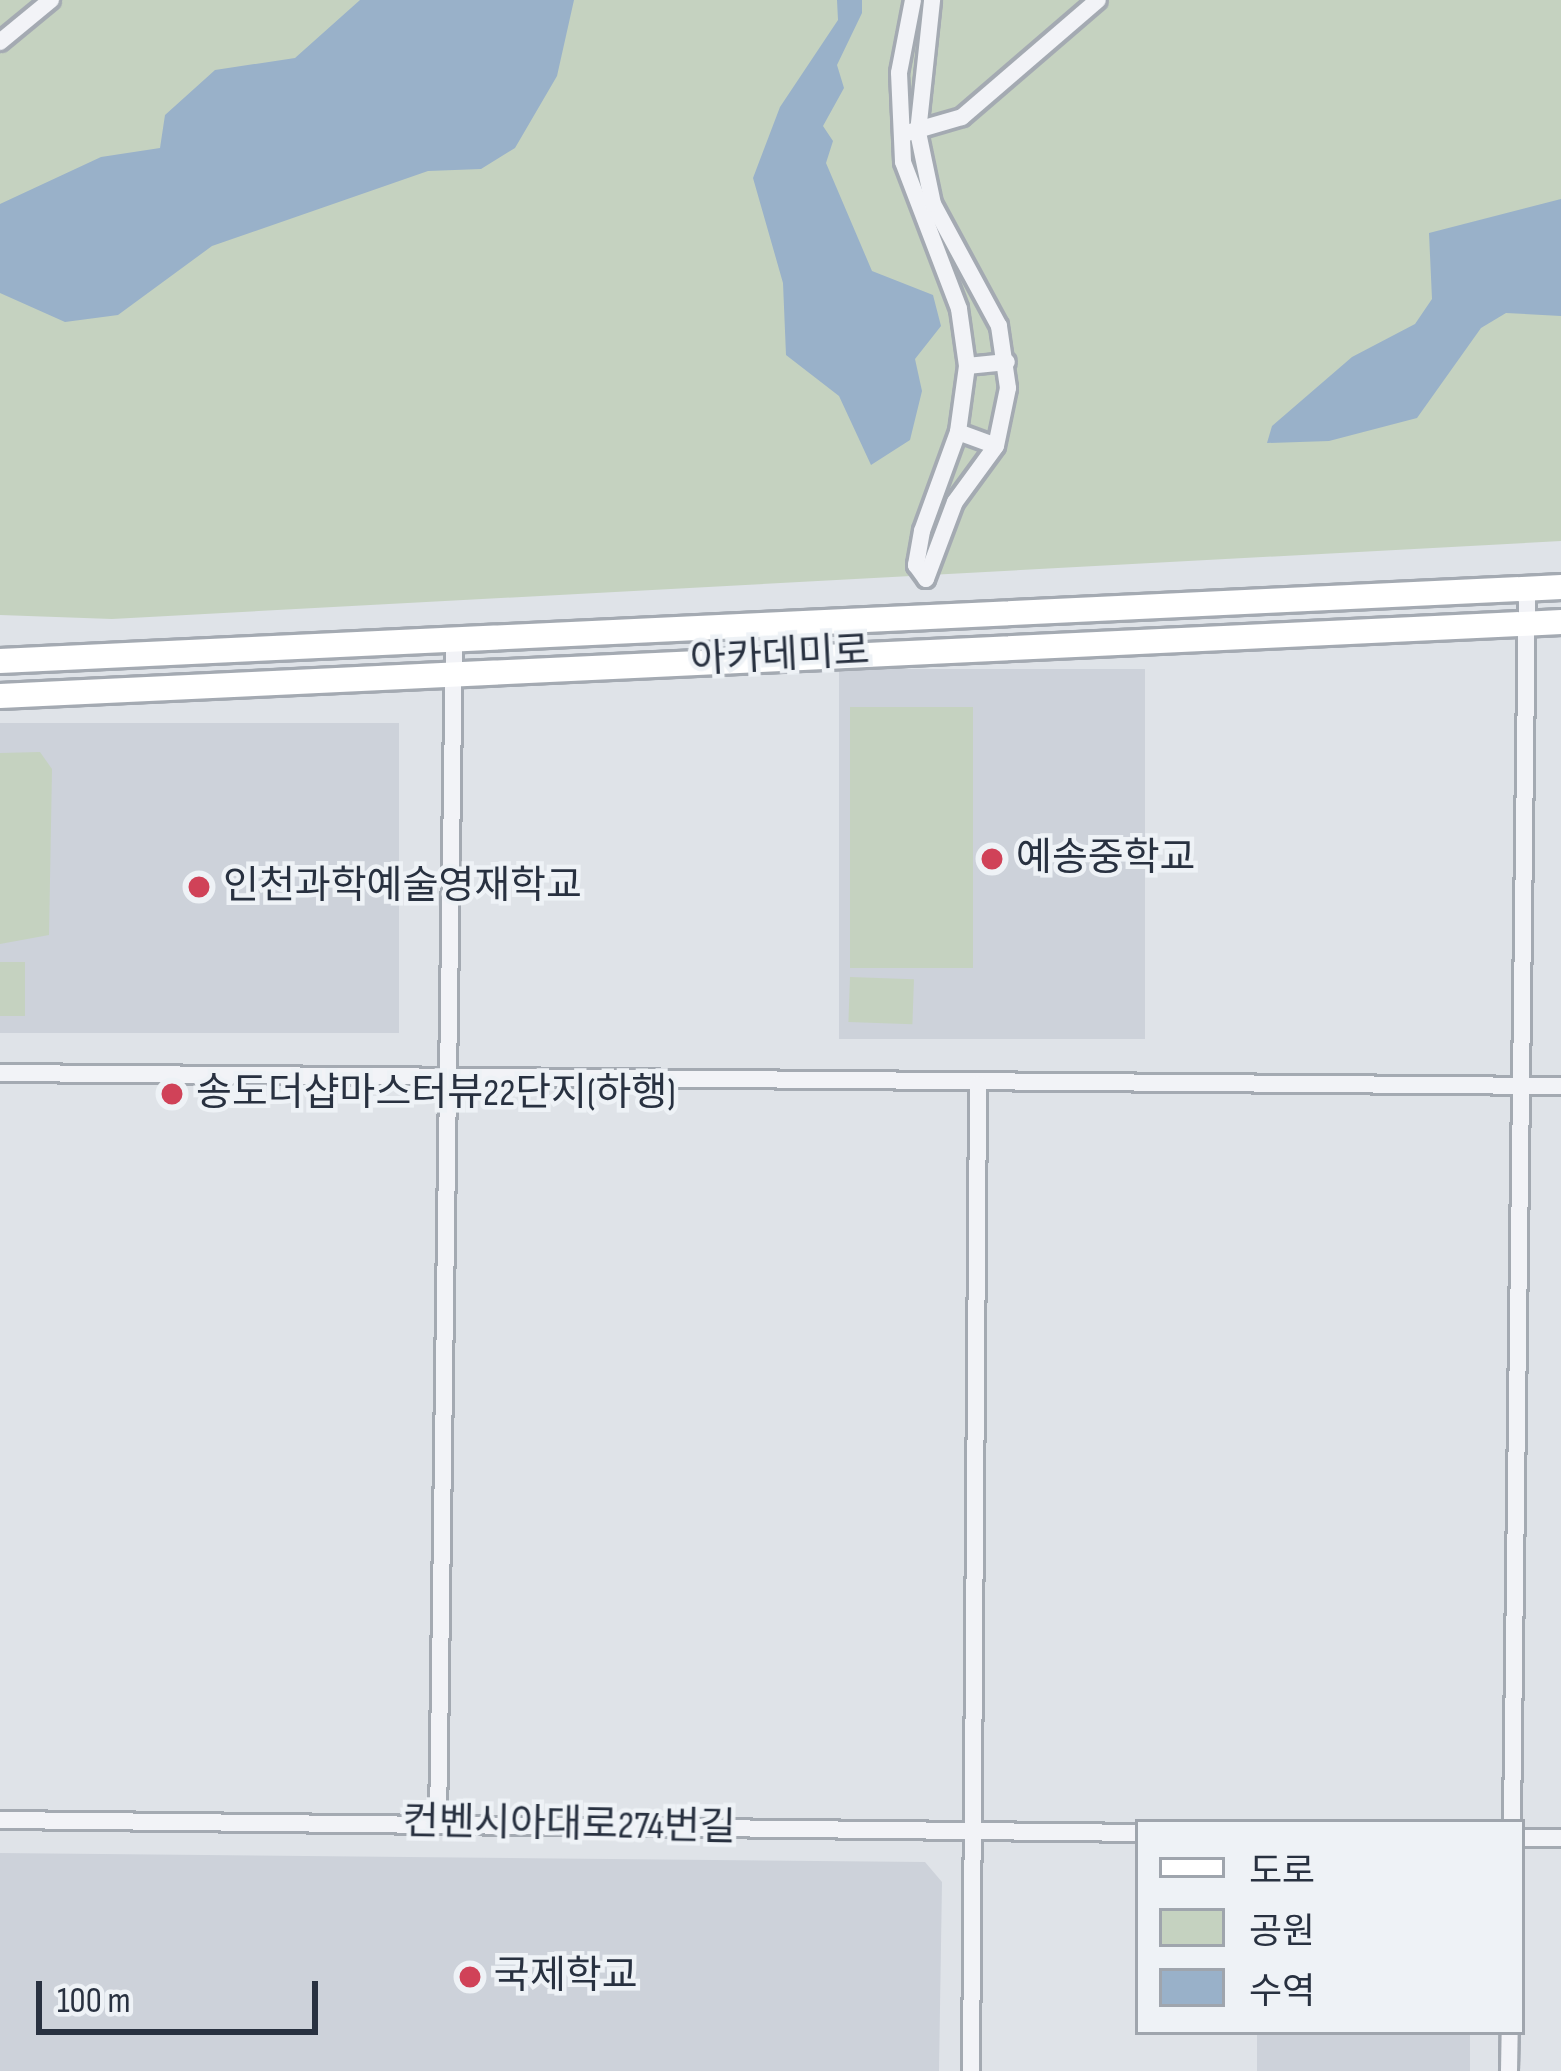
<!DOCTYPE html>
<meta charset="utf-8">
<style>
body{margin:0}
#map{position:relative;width:1561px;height:2071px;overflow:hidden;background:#dfe3e8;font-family:"Sofia Sans Condensed","Noto Sans KR",sans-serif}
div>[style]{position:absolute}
.built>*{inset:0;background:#cdd2da;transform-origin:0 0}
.green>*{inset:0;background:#c5d2c0;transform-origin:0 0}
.water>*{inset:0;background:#99b1c9}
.roads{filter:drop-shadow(3px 0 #a4aab2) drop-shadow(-3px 0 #a4aab2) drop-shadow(0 3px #a4aab2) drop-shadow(0 -3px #a4aab2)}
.street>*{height:16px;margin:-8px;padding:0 8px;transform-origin:8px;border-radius:8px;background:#f2f3f7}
.secondary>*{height:24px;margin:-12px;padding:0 12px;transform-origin:12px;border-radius:12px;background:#fff}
.dots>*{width:33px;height:33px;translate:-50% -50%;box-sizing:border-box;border:6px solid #eef2f6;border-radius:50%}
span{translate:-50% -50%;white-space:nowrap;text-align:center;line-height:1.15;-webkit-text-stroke:9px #eef2f6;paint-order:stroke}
.street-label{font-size:39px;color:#283140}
.poi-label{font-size:39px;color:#283140}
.left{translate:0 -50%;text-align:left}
.legend{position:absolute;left:1135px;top:1819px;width:390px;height:216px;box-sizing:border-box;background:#eef2f6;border:3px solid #9fa5ad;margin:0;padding:15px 21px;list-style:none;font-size:36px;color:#283140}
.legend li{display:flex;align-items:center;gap:24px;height:60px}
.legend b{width:60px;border:3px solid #9fa5ad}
.scale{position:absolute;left:36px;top:1981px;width:282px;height:54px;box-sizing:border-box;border:6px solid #283140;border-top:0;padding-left:15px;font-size:36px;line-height:42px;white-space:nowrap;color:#283140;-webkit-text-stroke:9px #eef2f6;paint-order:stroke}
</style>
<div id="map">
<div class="built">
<div style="left:1145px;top:669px;width:370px;height:306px;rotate:90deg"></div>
<div style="left:399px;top:723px;width:310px;height:399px;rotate:90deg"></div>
<div style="clip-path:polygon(0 1853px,925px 1862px,942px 1882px,939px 2071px,0 2071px)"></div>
<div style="left:1257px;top:2032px;width:213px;height:39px"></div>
</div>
<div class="green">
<div style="clip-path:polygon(0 0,1561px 0,1561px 541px,112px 619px,0 615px)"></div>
<div style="left:850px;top:707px;width:123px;height:261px"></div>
<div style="clip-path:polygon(40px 752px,52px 769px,49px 935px,0 944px,0 753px)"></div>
<div style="left:0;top:962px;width:25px;height:54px"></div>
<div style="left:850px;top:977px;width:64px;height:45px;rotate:2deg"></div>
</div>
<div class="water">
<div style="clip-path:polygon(360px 0,574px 0,557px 76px,515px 148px,481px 169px,428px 171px,212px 246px,118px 315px,65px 322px,0 293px,0 204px,101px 157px,160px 148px,165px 115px,215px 70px,295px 58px)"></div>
<div style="clip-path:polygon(837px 0,862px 0,862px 13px,837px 65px,844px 88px,823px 126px,833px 141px,826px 163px,872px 271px,933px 295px,941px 326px,915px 359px,922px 391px,910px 440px,871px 465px,839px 396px,786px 355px,783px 283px,753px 178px,780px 107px,838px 20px)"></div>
<div style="clip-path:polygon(1561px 199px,1561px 316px,1506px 313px,1481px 328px,1417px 418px,1329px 441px,1267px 443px,1272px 426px,1352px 357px,1415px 324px,1432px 299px,1429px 233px)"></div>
</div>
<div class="roads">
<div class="street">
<div style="left:913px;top:0;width:74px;rotate:100.9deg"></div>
<div style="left:899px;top:73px;width:89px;rotate:87.4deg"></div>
<div style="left:903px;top:162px;width:157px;rotate:69.1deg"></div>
<div style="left:959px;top:309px;width:58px;rotate:82deg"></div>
<div style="left:967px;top:366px;width:67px;rotate:97.8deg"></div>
<div style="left:958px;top:432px;width:105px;rotate:110deg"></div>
<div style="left:922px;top:531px;width:35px;rotate:100deg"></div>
<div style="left:916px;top:565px;width:17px;rotate:54deg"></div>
<div style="left:926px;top:579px;width:82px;rotate:-69.4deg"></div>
<div style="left:955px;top:502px;width:69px;rotate:-53.8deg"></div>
<div style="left:996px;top:446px;width:59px;rotate:-78.3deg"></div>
<div style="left:1008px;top:388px;width:63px;rotate:-98.3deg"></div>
<div style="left:999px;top:326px;width:139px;rotate:-118.4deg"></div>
<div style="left:933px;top:204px;width:74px;rotate:-101.8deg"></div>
<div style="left:918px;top:132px;width:133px;rotate:-83.9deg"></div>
<div style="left:0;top:42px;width:66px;rotate:-39.5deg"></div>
<div style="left:907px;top:133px;width:57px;rotate:-16.2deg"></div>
<div style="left:962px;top:117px;width:179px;rotate:-40.7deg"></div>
<div style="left:967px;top:366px;width:40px;rotate:-5.7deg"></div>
<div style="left:958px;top:432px;width:40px;rotate:20.2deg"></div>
<div style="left:0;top:1073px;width:1561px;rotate:0.48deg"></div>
<div style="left:0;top:1820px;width:1138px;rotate:0.65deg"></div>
<div style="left:1512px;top:1822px;width:1233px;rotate:-89.3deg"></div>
<div style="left:438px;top:1825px;width:1189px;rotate:-89.23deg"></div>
<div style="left:1522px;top:1838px;width:39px"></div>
<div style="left:971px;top:2071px;width:987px;rotate:-89.59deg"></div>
<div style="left:1509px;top:2071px;width:39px;rotate:-89deg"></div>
</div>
<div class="secondary">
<div style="left:0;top:661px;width:1563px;rotate:-2.71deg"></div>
<div style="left:0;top:696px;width:1563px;rotate:-2.71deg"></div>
</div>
</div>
<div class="dots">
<div style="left:992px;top:859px;background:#d04258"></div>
<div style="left:199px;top:887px;background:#d04258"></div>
<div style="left:172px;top:1094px;background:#d04258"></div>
<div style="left:470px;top:1977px;background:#d04258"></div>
</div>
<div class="street-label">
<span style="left:780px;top:657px;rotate:-3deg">아카데미로</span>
<span style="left:569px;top:1826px;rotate:1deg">컨벤시아대로274번길</span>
</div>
<div class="poi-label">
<span class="left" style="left:1016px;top:859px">예송중학교</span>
<span class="left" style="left:223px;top:887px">인천과학예술영재학교</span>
<span class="left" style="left:196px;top:1094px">송도더샵마스터뷰22단지(하행)</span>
<span class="left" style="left:494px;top:1977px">국제학교</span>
</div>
<ul class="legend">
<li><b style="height:15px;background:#fff"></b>도로</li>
<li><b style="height:33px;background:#c5d2c0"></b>공원</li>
<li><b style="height:33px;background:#99b1c9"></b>수역</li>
</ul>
<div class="scale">100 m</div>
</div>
